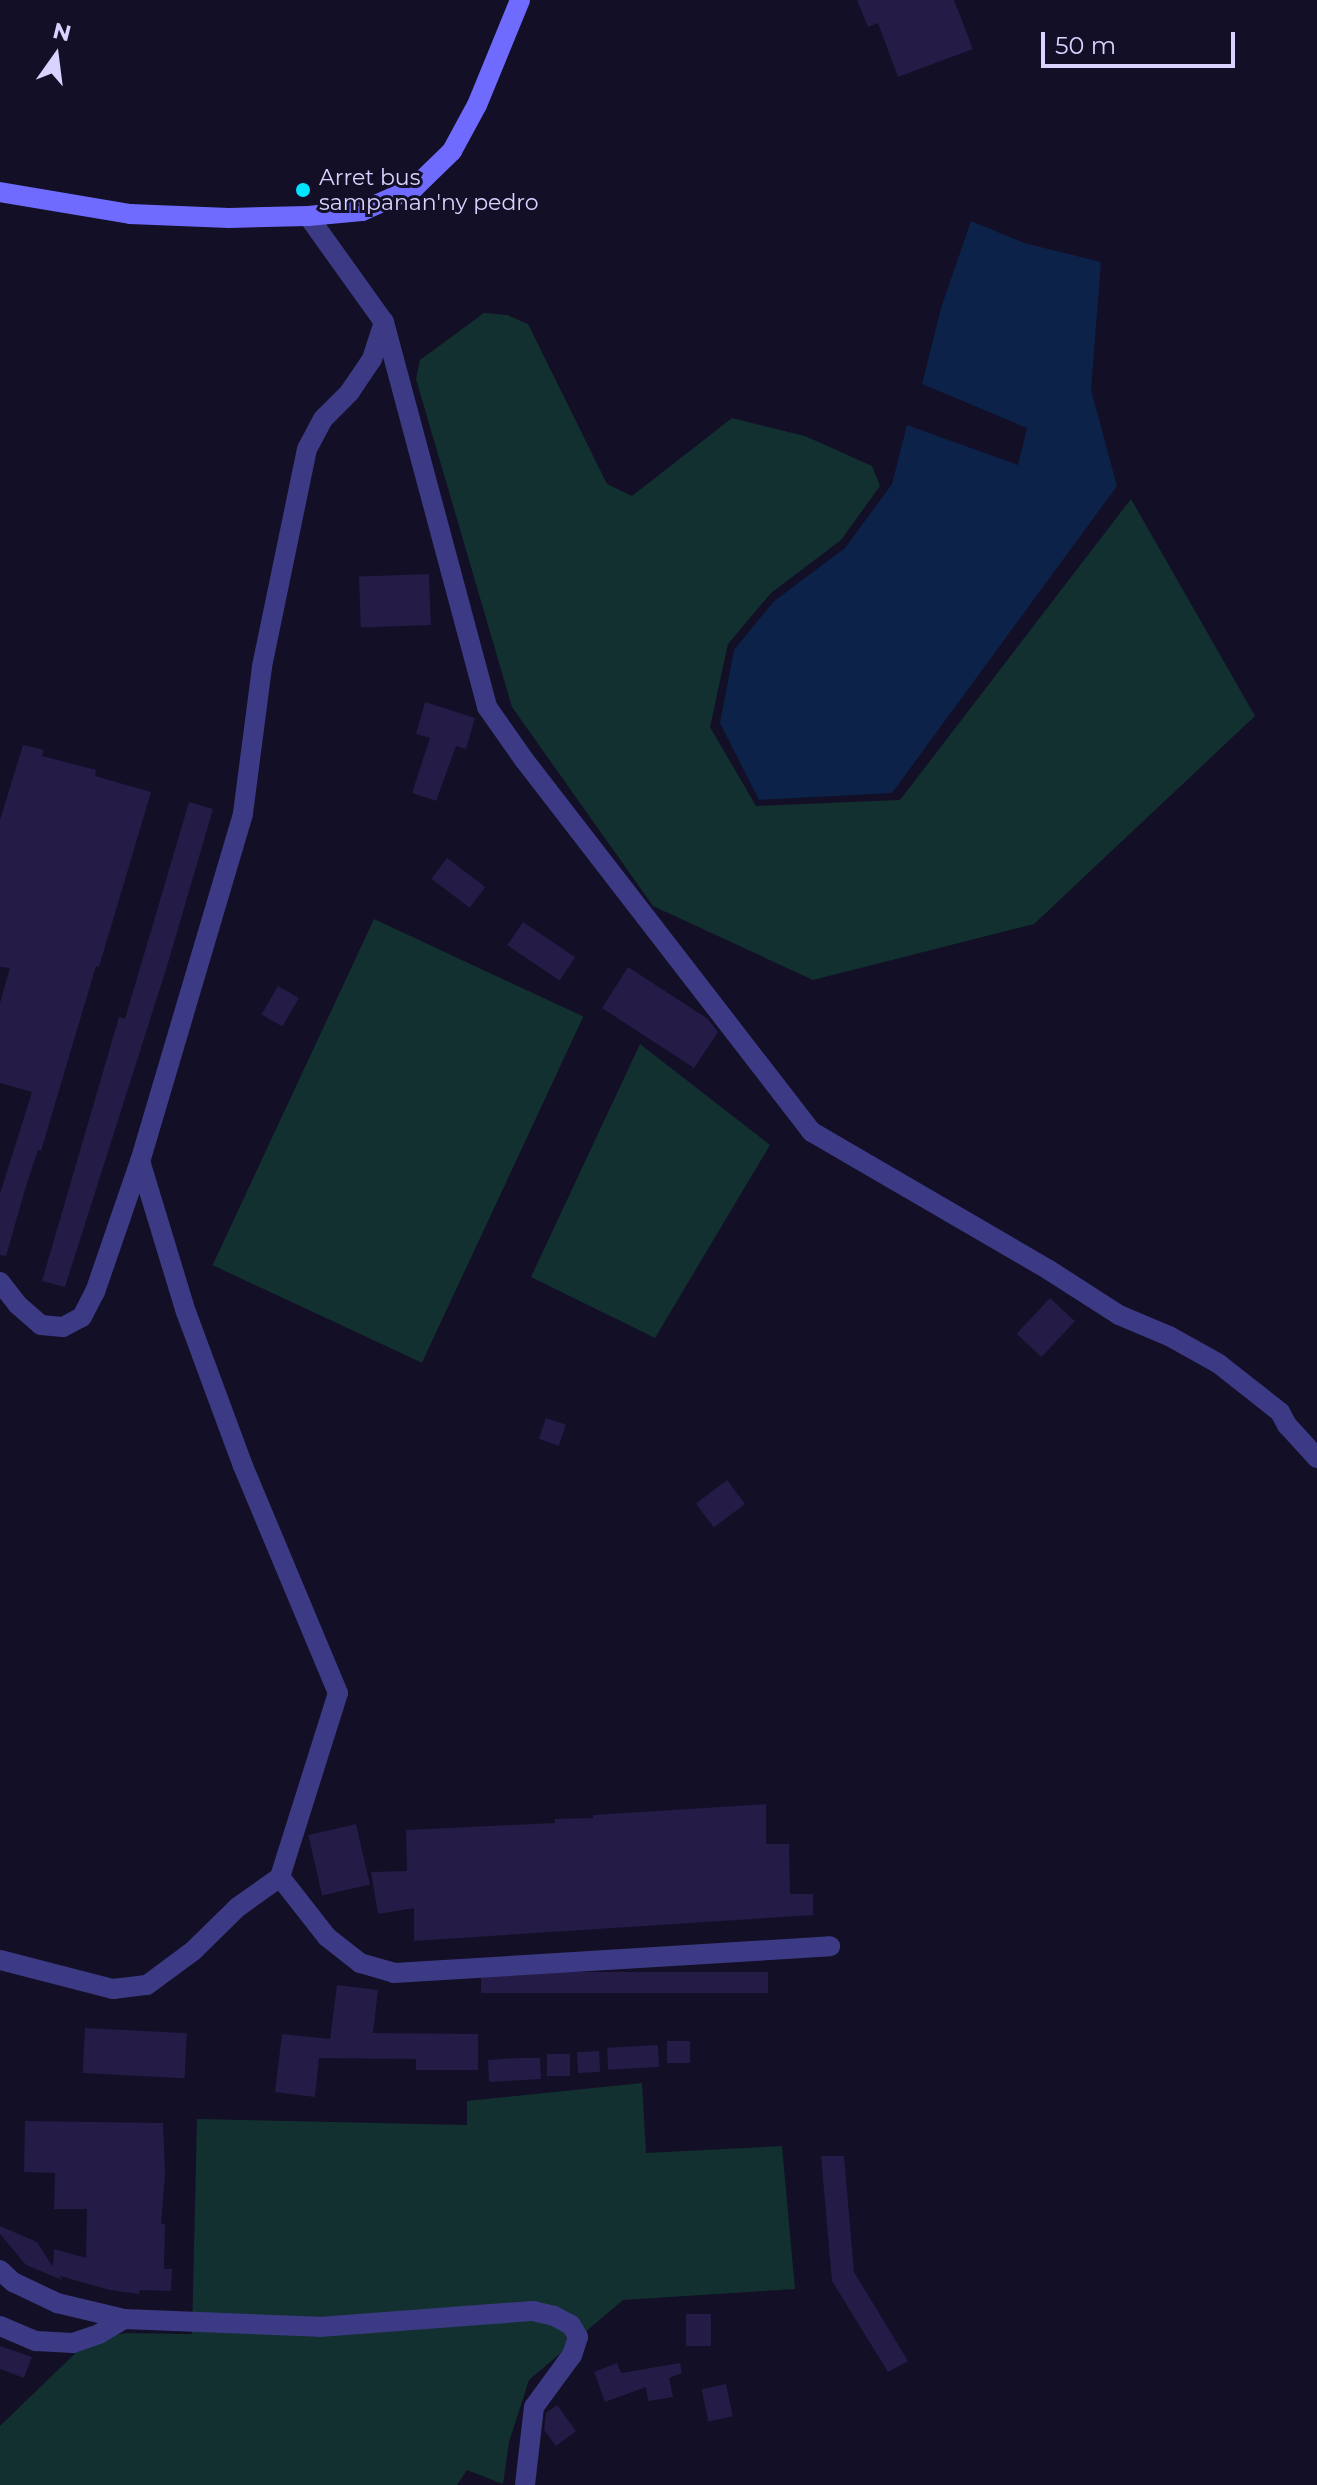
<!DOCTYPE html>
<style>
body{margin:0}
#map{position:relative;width:1317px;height:2485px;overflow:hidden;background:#130f26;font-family:Montserrat,sans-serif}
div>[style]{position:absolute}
.green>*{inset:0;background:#12302f;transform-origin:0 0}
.water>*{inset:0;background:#0c2248}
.building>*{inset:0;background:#241b47;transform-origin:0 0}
.street>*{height:20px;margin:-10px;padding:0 10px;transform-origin:10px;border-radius:10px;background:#3d3a85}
.secondary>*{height:20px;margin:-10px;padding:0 10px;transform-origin:10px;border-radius:10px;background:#6f6bff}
.dots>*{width:22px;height:22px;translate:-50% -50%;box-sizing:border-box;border:4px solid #130f26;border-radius:50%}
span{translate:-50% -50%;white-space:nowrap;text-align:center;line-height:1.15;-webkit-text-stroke:6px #130f26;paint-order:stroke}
.poi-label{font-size:22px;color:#d9d4ff}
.left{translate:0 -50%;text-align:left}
.north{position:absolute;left:16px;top:16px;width:80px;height:80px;-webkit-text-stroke:6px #130f26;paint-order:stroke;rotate:14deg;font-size:22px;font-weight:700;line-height:32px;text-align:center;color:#d9d4ff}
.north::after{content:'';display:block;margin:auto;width:28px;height:36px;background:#d9d4ff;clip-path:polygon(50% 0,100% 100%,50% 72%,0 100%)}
.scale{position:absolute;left:1041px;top:32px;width:194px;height:36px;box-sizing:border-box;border:4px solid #d9d4ff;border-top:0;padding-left:10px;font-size:24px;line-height:28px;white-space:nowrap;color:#d9d4ff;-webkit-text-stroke:6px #130f26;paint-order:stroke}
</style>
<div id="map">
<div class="green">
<div style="clip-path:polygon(484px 313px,507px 315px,528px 324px,607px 484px,632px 496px,732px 418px,805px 436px,872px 466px,880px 486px,841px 540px,771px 593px,728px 644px,710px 727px,756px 806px,900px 800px,1131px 499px,1255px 716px,1034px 924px,813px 980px,653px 906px,512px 707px,416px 379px,420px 360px)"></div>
<div style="left:374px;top:919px;width:231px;height:382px;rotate:25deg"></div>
<div style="clip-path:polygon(640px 1044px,770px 1145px,655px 1338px,531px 1277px)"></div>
<div style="clip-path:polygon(642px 2083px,646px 2153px,782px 2146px,795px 2289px,623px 2300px,529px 2380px,509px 2442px,503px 2484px,467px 2470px,457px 2485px,0 2485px,0 2426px,89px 2340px,126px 2333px,192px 2334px,197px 2119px,467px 2125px,467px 2101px)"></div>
</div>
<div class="water">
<div style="clip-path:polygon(971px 221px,1024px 243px,1101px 262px,1091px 390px,1117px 486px,892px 793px,759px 800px,720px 723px,734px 650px,773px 602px,845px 548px,892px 484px,907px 425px,1018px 465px,1027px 428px,922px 384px,941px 308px)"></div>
</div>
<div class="building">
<div style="clip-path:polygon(857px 0,954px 0,973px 49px,898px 77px,878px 23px,868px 27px)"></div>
<div style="left:429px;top:574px;width:51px;height:70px;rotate:88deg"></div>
<div style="clip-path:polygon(425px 702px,475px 718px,466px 749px,456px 746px,436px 801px,412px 793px,430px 738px,416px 734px)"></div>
<div style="clip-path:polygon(23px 745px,44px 750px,42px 756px,96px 770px,95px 776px,151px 792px,99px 967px,96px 966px,41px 1151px,38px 1150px,26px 1186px,6px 1256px,0 1255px,0 1194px,32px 1092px,0 1083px,0 1003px,10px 968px,0 967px,0 820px)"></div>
<div style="clip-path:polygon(189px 802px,213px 809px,168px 963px,65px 1287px,42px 1281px,119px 1017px,125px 1019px)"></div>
<div style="left:447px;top:858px;width:48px;height:26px;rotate:37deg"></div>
<div style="left:523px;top:922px;width:63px;height:28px;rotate:34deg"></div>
<div style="clip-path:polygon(628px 967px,708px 1019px,718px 1032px,694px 1068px,602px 1008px)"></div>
<div style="left:278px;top:986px;width:24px;height:33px;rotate:30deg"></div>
<div style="left:1050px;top:1298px;width:34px;height:49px;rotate:43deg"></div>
<div style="left:546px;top:1418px;width:21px;height:22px;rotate:19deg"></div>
<div style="left:727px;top:1480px;width:30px;height:39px;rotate:53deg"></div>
<div style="clip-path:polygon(766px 1804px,766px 1844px,789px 1844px,790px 1894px,813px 1894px,813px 1915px,414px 1941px,414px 1908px,378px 1914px,371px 1872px,407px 1871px,406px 1830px,555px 1823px,555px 1819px,593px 1818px,593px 1815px)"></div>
<div style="left:356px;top:1824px;width:62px;height:49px;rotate:77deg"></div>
<div style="left:768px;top:1972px;width:21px;height:287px;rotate:90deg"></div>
<div style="clip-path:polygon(337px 1985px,378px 1990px,373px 2033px,478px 2034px,478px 2070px,416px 2070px,416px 2059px,319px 2058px,315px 2097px,275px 2092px,282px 2034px,330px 2039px)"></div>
<div style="left:85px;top:2028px;width:102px;height:45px;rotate:3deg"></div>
<div style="left:690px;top:2041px;width:22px;height:23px;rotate:90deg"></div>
<div style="left:658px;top:2045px;width:22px;height:51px;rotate:87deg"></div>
<div style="left:599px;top:2051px;width:21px;height:22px;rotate:87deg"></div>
<div style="left:547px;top:2054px;width:23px;height:22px"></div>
<div style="clip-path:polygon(518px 2058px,540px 2058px,541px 2079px,489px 2082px,488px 2060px)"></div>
<div style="clip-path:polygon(25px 2121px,163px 2123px,165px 2174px,161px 2224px,165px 2224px,164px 2269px,172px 2269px,171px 2291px,140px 2290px,139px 2294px,110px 2290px,60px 2276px,62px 2280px,26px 2265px,0 2234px,0 2226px,37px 2242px,53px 2267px,54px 2249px,86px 2258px,87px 2209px,54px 2209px,55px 2173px,24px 2172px)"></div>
<div style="clip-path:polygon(821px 2156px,844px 2156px,854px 2272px,908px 2361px,888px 2372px,832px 2281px)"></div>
<div style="left:686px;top:2314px;width:25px;height:32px"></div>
<div style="clip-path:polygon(0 2346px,32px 2357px,24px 2378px,0 2369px)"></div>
<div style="clip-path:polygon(617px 2363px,621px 2373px,680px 2363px,682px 2373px,669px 2378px,673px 2397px,648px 2401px,646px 2387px,605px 2402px,594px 2372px)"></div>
<div style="left:726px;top:2384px;width:33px;height:25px;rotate:78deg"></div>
<div style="clip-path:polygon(557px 2405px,576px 2431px,556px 2446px,544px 2430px,546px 2413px)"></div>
</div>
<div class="street">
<div style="left:308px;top:216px;width:130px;rotate:54.4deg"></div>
<div style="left:384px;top:322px;width:399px;rotate:75deg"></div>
<div style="left:487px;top:707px;width:66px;rotate:54.9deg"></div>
<div style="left:525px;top:761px;width:469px;rotate:52.3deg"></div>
<div style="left:812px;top:1132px;width:274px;rotate:30.2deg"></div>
<div style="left:1049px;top:1270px;width:83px;rotate:32.7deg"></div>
<div style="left:1119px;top:1315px;width:54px;rotate:22.8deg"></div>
<div style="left:1169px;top:1336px;width:57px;rotate:29.2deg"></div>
<div style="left:1219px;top:1364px;width:78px;rotate:38.2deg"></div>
<div style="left:1280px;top:1412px;width:15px;rotate:62deg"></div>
<div style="left:1287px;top:1425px;width:45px;rotate:47.7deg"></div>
<div style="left:384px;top:322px;width:39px;rotate:108deg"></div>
<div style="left:372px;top:359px;width:40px;rotate:124deg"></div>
<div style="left:350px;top:392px;width:38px;rotate:135deg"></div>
<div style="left:323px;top:419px;width:34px;rotate:118deg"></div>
<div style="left:307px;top:449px;width:223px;rotate:101.7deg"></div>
<div style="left:262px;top:667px;width:148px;rotate:97.4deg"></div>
<div style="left:243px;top:814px;width:362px;rotate:106.5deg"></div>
<div style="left:140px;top:1161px;width:158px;rotate:73.1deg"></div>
<div style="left:186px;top:1312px;width:164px;rotate:69.7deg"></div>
<div style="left:243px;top:1466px;width:246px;rotate:67.3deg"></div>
<div style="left:338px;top:1693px;width:193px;rotate:107.5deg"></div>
<div style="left:280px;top:1877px;width:76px;rotate:51.9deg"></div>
<div style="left:327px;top:1937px;width:42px;rotate:38.2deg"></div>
<div style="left:360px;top:1963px;width:35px;rotate:16deg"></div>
<div style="left:394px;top:1973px;width:437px;rotate:-3.5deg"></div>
<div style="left:0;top:1282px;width:29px;rotate:52deg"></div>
<div style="left:18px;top:1305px;width:30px;rotate:41deg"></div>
<div style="left:41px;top:1325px;width:22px;rotate:5deg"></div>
<div style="left:63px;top:1327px;width:21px;rotate:-28deg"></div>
<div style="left:82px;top:1317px;width:28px;rotate:-63deg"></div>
<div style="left:95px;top:1292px;width:139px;rotate:-71deg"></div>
<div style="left:0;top:1960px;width:117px;rotate:14.4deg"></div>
<div style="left:113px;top:1989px;width:34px;rotate:-7deg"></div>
<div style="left:147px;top:1985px;width:57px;rotate:-36.5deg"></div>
<div style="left:193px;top:1951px;width:63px;rotate:-44.4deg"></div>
<div style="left:238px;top:1907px;width:52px;rotate:-35.5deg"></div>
<div style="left:0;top:2270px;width:18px;rotate:43deg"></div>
<div style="left:13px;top:2282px;width:49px;rotate:25.5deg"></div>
<div style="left:57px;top:2303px;width:69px;rotate:13.4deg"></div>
<div style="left:124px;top:2319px;width:195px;rotate:2.3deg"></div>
<div style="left:319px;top:2327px;width:215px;rotate:-4.3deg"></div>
<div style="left:533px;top:2311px;width:22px;rotate:13deg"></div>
<div style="left:554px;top:2316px;width:19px;rotate:28deg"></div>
<div style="left:571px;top:2325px;width:14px;rotate:60deg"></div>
<div style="left:578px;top:2337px;width:19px;rotate:108deg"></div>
<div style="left:572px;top:2355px;width:64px;rotate:126.2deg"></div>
<div style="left:534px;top:2407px;width:79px;rotate:96.6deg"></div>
<div style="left:0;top:2326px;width:39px;rotate:23deg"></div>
<div style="left:36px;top:2341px;width:37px;rotate:3deg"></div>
<div style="left:73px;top:2343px;width:28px;rotate:-19deg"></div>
<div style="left:99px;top:2334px;width:29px;rotate:-31deg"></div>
</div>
<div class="secondary">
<div style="left:0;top:192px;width:132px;rotate:9.6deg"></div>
<div style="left:130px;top:214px;width:99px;rotate:2.3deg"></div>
<div style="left:229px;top:218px;width:79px;rotate:-1.5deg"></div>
<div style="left:308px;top:216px;width:54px;rotate:-5.3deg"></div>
<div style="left:362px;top:211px;width:57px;rotate:-23.9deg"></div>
<div style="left:414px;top:188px;width:53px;rotate:-44.2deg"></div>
<div style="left:452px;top:151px;width:52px;rotate:-61.5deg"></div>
<div style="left:477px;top:105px;width:113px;rotate:-67.7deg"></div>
</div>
<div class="dots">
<div style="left:303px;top:190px;background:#00e5ff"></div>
</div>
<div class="poi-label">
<span class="left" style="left:319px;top:190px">Arret bus<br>sampanan'ny pedro</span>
</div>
<div class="north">N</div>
<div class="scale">50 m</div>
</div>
